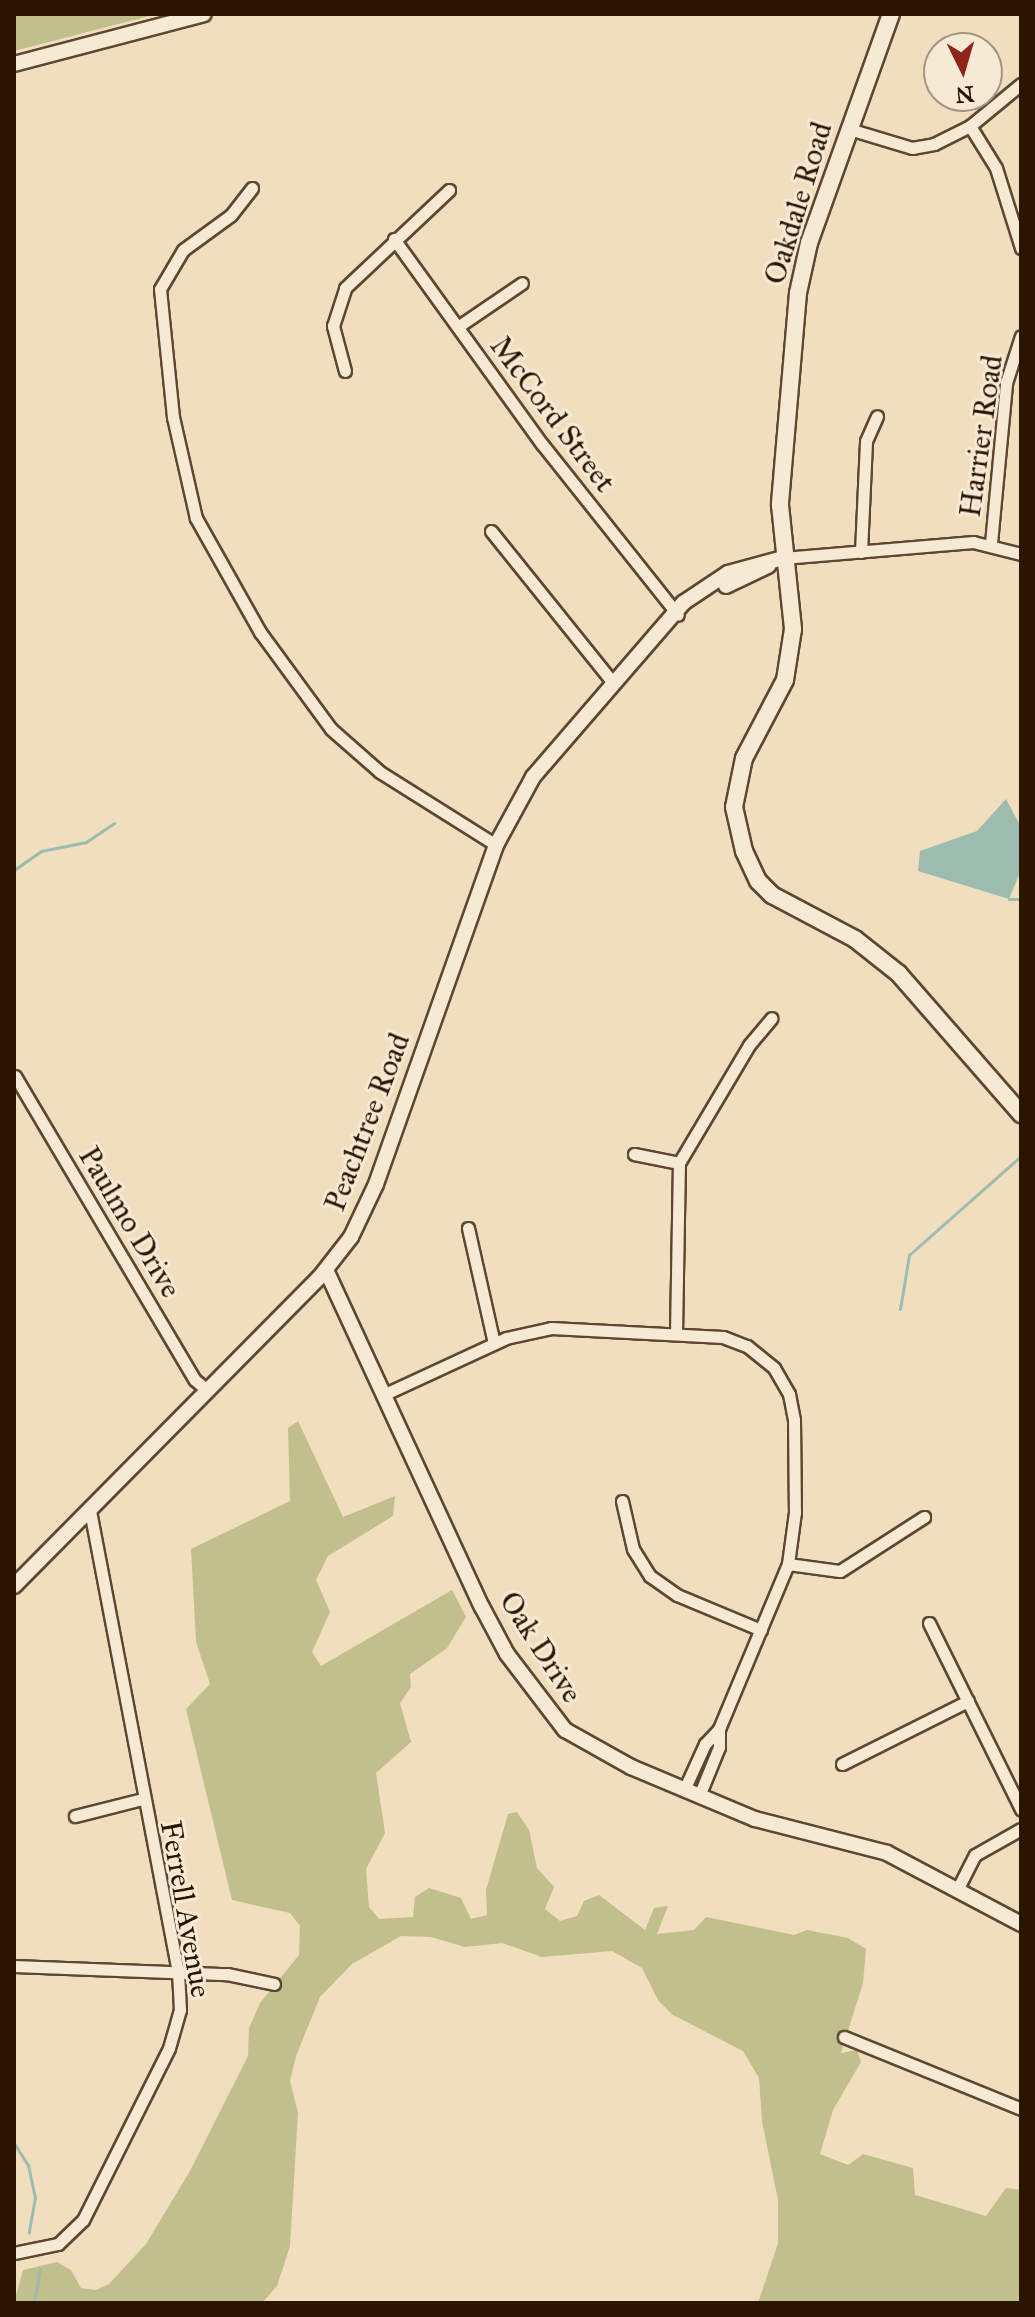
<!DOCTYPE html>
<style>
body{margin:0}
#map{position:relative;width:1035px;height:2317px;overflow:hidden;background:#f1debe;font-family:"IM FELL Great Primer",serif}
div>[style]{position:absolute}
.green>*{inset:0;background:#c1bf8c}
.water>*{inset:0;background:#9bbcae}
.stream>*{height:3px;margin:-1.5px;padding:0 1.5px;transform-origin:1.5px;border-radius:1.5px;background:#9bbcae}
.roads{filter:drop-shadow(2px 0 #5d4730) drop-shadow(-2px 0 #5d4730) drop-shadow(0 2px #5d4730) drop-shadow(0 -2px #5d4730)}
.minor>*{height:11px;margin:-5.5px;padding:0 5.5px;transform-origin:5.5px;border-radius:5.5px;background:#f6ead5}
.tertiary>*{height:14px;margin:-7px;padding:0 7px;transform-origin:7px;border-radius:7px;background:#f6ead5}
.secondary>*{height:16px;margin:-8px;padding:0 8px;transform-origin:8px;border-radius:8px;background:#f6ead5}
span{translate:-50% -50%;white-space:nowrap;text-align:center;line-height:1.15;-webkit-text-stroke:6px #f6ead5;paint-order:stroke}
.street-label{font-size:30px;color:#2c1500}
.frame{position:absolute;inset:0;border:16px solid #2c1500;pointer-events:none}
.north{position:absolute;left:923px;top:32px;width:80px;height:80px;box-sizing:border-box;background:#f6ead5;border:2px solid #a59580;border-radius:50%;rotate:175deg;font-size:22px;font-weight:700;line-height:32px;text-align:center;color:#2c1500}
.north::after{content:'';display:block;margin:auto;width:28px;height:36px;background:#8f2418;clip-path:polygon(50% 0,100% 100%,50% 72%,0 100%)}
</style>
<div id="map">
<div class="green">
<div style="clip-path:polygon(14px 14px,157px 14px,14px 51px)"></div>
<div style="clip-path:polygon(298px 1421px,343px 1517px,395px 1496px,393px 1516px,328px 1556px,316px 1580px,330px 1612px,312px 1652px,321px 1666px,452px 1590px,466px 1617px,447px 1648px,410px 1674px,411px 1687px,400px 1703px,411px 1742px,376px 1773px,385px 1833px,366px 1869px,369px 1907px,379px 1919px,413px 1917px,415px 1897px,429px 1888px,461px 1898px,471px 1919px,487px 1915px,486px 1890px,508px 1814px,517px 1812px,529px 1830px,537px 1868px,554px 1887px,545px 1909px,560px 1921px,577px 1916px,584px 1901px,599px 1895px,645px 1930px,654px 1908px,668px 1906px,657px 1934px,694px 1930px,706px 1917px,794px 1935px,807px 1930px,848px 1938px,866px 1949px,863px 1983px,841px 2053px,857px 2050px,861px 2062px,833px 2110px,820px 2154px,848px 2165px,863px 2154px,913px 2168px,915px 2195px,986px 2216px,1006px 2188px,1021px 2190px,1021px 2303px,758px 2303px,778px 2243px,778px 2200px,762px 2121px,759px 2078px,743px 2051px,673px 2015px,658px 2000px,642px 1968px,612px 1951px,542px 1957px,502px 1943px,465px 1947px,431px 1937px,401px 1936px,352px 1964px,320px 1997px,296px 2056px,290px 2081px,298px 2113px,290px 2246px,277px 2286px,262px 2303px,14px 2303px,23px 2270px,57px 2262px,71px 2270px,81px 2288px,96px 2290px,109px 2284px,146px 2244px,190px 2171px,248px 2056px,249px 2028px,260px 2003px,299px 1955px,300px 1926px,290px 1913px,232px 1900px,186px 1709px,210px 1684px,196px 1642px,191px 1549px,290px 1501px,288px 1428px)"></div>
</div>
<div class="water">
<div style="clip-path:polygon(1006px 799px,1021px 827px,1021px 870px,1009px 899px,918px 871px,920px 851px,977px 831px)"></div>
</div>
<div class="stream">
<div style="left:14px;top:870px;width:33px;rotate:-35deg"></div>
<div style="left:41px;top:851px;width:46px;rotate:-11.3deg"></div>
<div style="left:86px;top:842px;width:34px;rotate:-34deg"></div>
<div style="left:1009px;top:899px;width:12px"></div>
<div style="left:900px;top:1309px;width:55px;rotate:-80.5deg"></div>
<div style="left:909px;top:1255px;width:149px;rotate:-41.5deg"></div>
<div style="left:14px;top:2143px;width:26px;rotate:58deg"></div>
<div style="left:28px;top:2165px;width:33px;rotate:78deg"></div>
<div style="left:35px;top:2197px;width:36px;rotate:100deg"></div>
<div style="left:34px;top:2303px;width:34px;rotate:-80deg"></div>
</div>
<div class="roads">
<div class="minor">
<div style="left:970px;top:126px;width:49px;rotate:58.2deg"></div>
<div style="left:996px;top:168px;width:84px;rotate:72.6deg"></div>
<div style="left:849px;top:129px;width:66px;rotate:16.8deg"></div>
<div style="left:912px;top:148px;width:22px;rotate:-10deg"></div>
<div style="left:934px;top:144px;width:40px;rotate:-26.6deg"></div>
<div style="left:970px;top:126px;width:66px;rotate:-39.5deg"></div>
<div style="left:252px;top:188px;width:34px;rotate:128deg"></div>
<div style="left:231px;top:215px;width:59px;rotate:143.9deg"></div>
<div style="left:183px;top:250px;width:45px;rotate:120.5deg"></div>
<div style="left:160px;top:289px;width:129px;rotate:84.2deg"></div>
<div style="left:173px;top:417px;width:104px;rotate:77.2deg"></div>
<div style="left:196px;top:518px;width:131px;rotate:60.7deg"></div>
<div style="left:260px;top:632px;width:120px;rotate:53.8deg"></div>
<div style="left:331px;top:729px;width:65px;rotate:41.3deg"></div>
<div style="left:380px;top:772px;width:137px;rotate:32.2deg"></div>
<div style="left:394px;top:239px;width:253px;rotate:54.2deg"></div>
<div style="left:542px;top:444px;width:218px;rotate:51.5deg"></div>
<div style="left:459px;top:326px;width:76px;rotate:-34.3deg"></div>
<div style="left:345px;top:371px;width:47px;rotate:-104.9deg"></div>
<div style="left:333px;top:326px;width:40px;rotate:-72deg"></div>
<div style="left:345px;top:288px;width:143px;rotate:-43.3deg"></div>
<div style="left:491px;top:531px;width:196px;rotate:51.2deg"></div>
<div style="left:991px;top:543px;width:161px;rotate:-84.6deg"></div>
<div style="left:1006px;top:383px;width:49px;rotate:-72.3deg"></div>
<div style="left:861px;top:552px;width:111px;rotate:-87.4deg"></div>
<div style="left:866px;top:441px;width:27px;rotate:-66deg"></div>
<div style="left:783px;top:558px;width:191px;rotate:-4.8deg"></div>
<div style="left:973px;top:542px;width:49px;rotate:14deg"></div>
<div style="left:15px;top:1076px;width:353px;rotate:59.4deg"></div>
<div style="left:195px;top:1380px;width:16px;rotate:40deg"></div>
<div style="left:634px;top:1154px;width:46px;rotate:11.3deg"></div>
<div style="left:468px;top:1228px;width:118px;rotate:77.3deg"></div>
<div style="left:676px;top:1333px;width:170px;rotate:-89deg"></div>
<div style="left:679px;top:1163px;width:137px;rotate:-59.3deg"></div>
<div style="left:749px;top:1045px;width:35px;rotate:-50deg"></div>
<div style="left:385px;top:1394px;width:133px;rotate:-24.8deg"></div>
<div style="left:506px;top:1338px;width:46px;rotate:-12.5deg"></div>
<div style="left:551px;top:1328px;width:172px;rotate:3deg"></div>
<div style="left:723px;top:1337px;width:26px;rotate:21deg"></div>
<div style="left:747px;top:1346px;width:35px;rotate:39deg"></div>
<div style="left:774px;top:1368px;width:30px;rotate:60deg"></div>
<div style="left:789px;top:1394px;width:26px;rotate:79deg"></div>
<div style="left:794px;top:1420px;width:92px;rotate:89.4deg"></div>
<div style="left:795px;top:1512px;width:52px;rotate:97.7deg"></div>
<div style="left:788px;top:1564px;width:179px;rotate:112.7deg"></div>
<div style="left:622px;top:1501px;width:49px;rotate:77.1deg"></div>
<div style="left:633px;top:1549px;width:32px;rotate:58deg"></div>
<div style="left:650px;top:1576px;width:33px;rotate:35deg"></div>
<div style="left:677px;top:1595px;width:91px;rotate:22.6deg"></div>
<div style="left:788px;top:1564px;width:52px;rotate:7.7deg"></div>
<div style="left:840px;top:1571px;width:100px;rotate:-32.7deg"></div>
<div style="left:929px;top:1623px;width:208px;rotate:63.7deg"></div>
<div style="left:842px;top:1764px;width:141px;rotate:-26.6deg"></div>
<div style="left:684px;top:1790px;width:51px;rotate:-65.5deg"></div>
<div style="left:705px;top:1744px;width:21px;rotate:-47deg"></div>
<div style="left:719px;top:1729px;width:18px;rotate:90deg"></div>
<div style="left:719px;top:1747px;width:53px;rotate:112.2deg"></div>
<div style="left:75px;top:1816px;width:69px;rotate:-14.2deg"></div>
<div style="left:957px;top:1890px;width:39px;rotate:-63deg"></div>
<div style="left:975px;top:1855px;width:53px;rotate:-29.5deg"></div>
<div style="left:14px;top:1966px;width:213px;rotate:2.2deg"></div>
<div style="left:227px;top:1974px;width:48px;rotate:12deg"></div>
<div style="left:844px;top:2037px;width:191px;rotate:22.1deg"></div>
<div style="left:14px;top:2253px;width:45px;rotate:-11.6deg"></div>
<div style="left:58px;top:2244px;width:35px;rotate:-44deg"></div>
<div style="left:83px;top:2220px;width:192px;rotate:-63.4deg"></div>
<div style="left:169px;top:2048px;width:40px;rotate:-74deg"></div>
<div style="left:180px;top:2010px;width:38px;rotate:-93deg"></div>
<div style="left:178px;top:1972px;width:471px;rotate:-100.8deg"></div>
</div>
<div class="tertiary">
<div style="left:14px;top:64px;width:196px;rotate:-14.7deg"></div>
<div style="left:726px;top:586px;width:47px;rotate:-25.5deg"></div>
<div style="left:326px;top:1270px;width:371px;rotate:65.2deg"></div>
<div style="left:482px;top:1607px;width:53px;rotate:62deg"></div>
<div style="left:507px;top:1654px;width:96px;rotate:52.7deg"></div>
<div style="left:565px;top:1730px;width:76px;rotate:29.3deg"></div>
<div style="left:631px;top:1767px;width:134px;rotate:22.8deg"></div>
<div style="left:755px;top:1819px;width:136px;rotate:14.4deg"></div>
<div style="left:887px;top:1853px;width:152px;rotate:27.9deg"></div>
<div style="left:14px;top:1586px;width:433px;rotate:-45.3deg"></div>
<div style="left:319px;top:1278px;width:52px;rotate:-52deg"></div>
<div style="left:351px;top:1237px;width:59px;rotate:-64.7deg"></div>
<div style="left:376px;top:1184px;width:360px;rotate:-70.5deg"></div>
<div style="left:496px;top:845px;width:77px;rotate:-61.4deg"></div>
<div style="left:533px;top:777px;width:230px;rotate:-49.2deg"></div>
<div style="left:683px;top:603px;width:54px;rotate:-33.7deg"></div>
<div style="left:728px;top:573px;width:57px;rotate:-15.3deg"></div>
</div>
<div class="secondary">
<div style="left:891px;top:14px;width:243px;rotate:109.7deg"></div>
<div style="left:809px;top:243px;width:51px;rotate:102.4deg"></div>
<div style="left:798px;top:293px;width:213px;rotate:94.9deg"></div>
<div style="left:780px;top:505px;width:125px;rotate:84deg"></div>
<div style="left:793px;top:629px;width:52px;rotate:98.9deg"></div>
<div style="left:785px;top:680px;width:88px;rotate:117.7deg"></div>
<div style="left:744px;top:758px;width:50px;rotate:101.5deg"></div>
<div style="left:734px;top:807px;width:45px;rotate:77.2deg"></div>
<div style="left:744px;top:851px;width:33px;rotate:65deg"></div>
<div style="left:758px;top:881px;width:20px;rotate:45deg"></div>
<div style="left:772px;top:895px;width:94px;rotate:27.9deg"></div>
<div style="left:855px;top:939px;width:56px;rotate:38.5deg"></div>
<div style="left:899px;top:974px;width:186px;rotate:48.9deg"></div>
</div>
</div>
<div class="street-label">
<span style="left:798px;top:203px;rotate:-73deg">Oakdale Road</span>
<span style="left:553px;top:414px;rotate:53deg">McCord Street</span>
<span style="left:981px;top:436px;rotate:-82deg">Harrier Road</span>
<span style="left:367px;top:1122px;rotate:-69deg">Peachtree Road</span>
<span style="left:130px;top:1222px;rotate:59deg">Paulmo Drive</span>
<span style="left:541px;top:1647px;rotate:57deg">Oak Drive</span>
<span style="left:186px;top:1909px;rotate:80deg">Ferrell Avenue</span>
</div>
<div class="frame"></div>
<div class="north">N</div>
</div>
